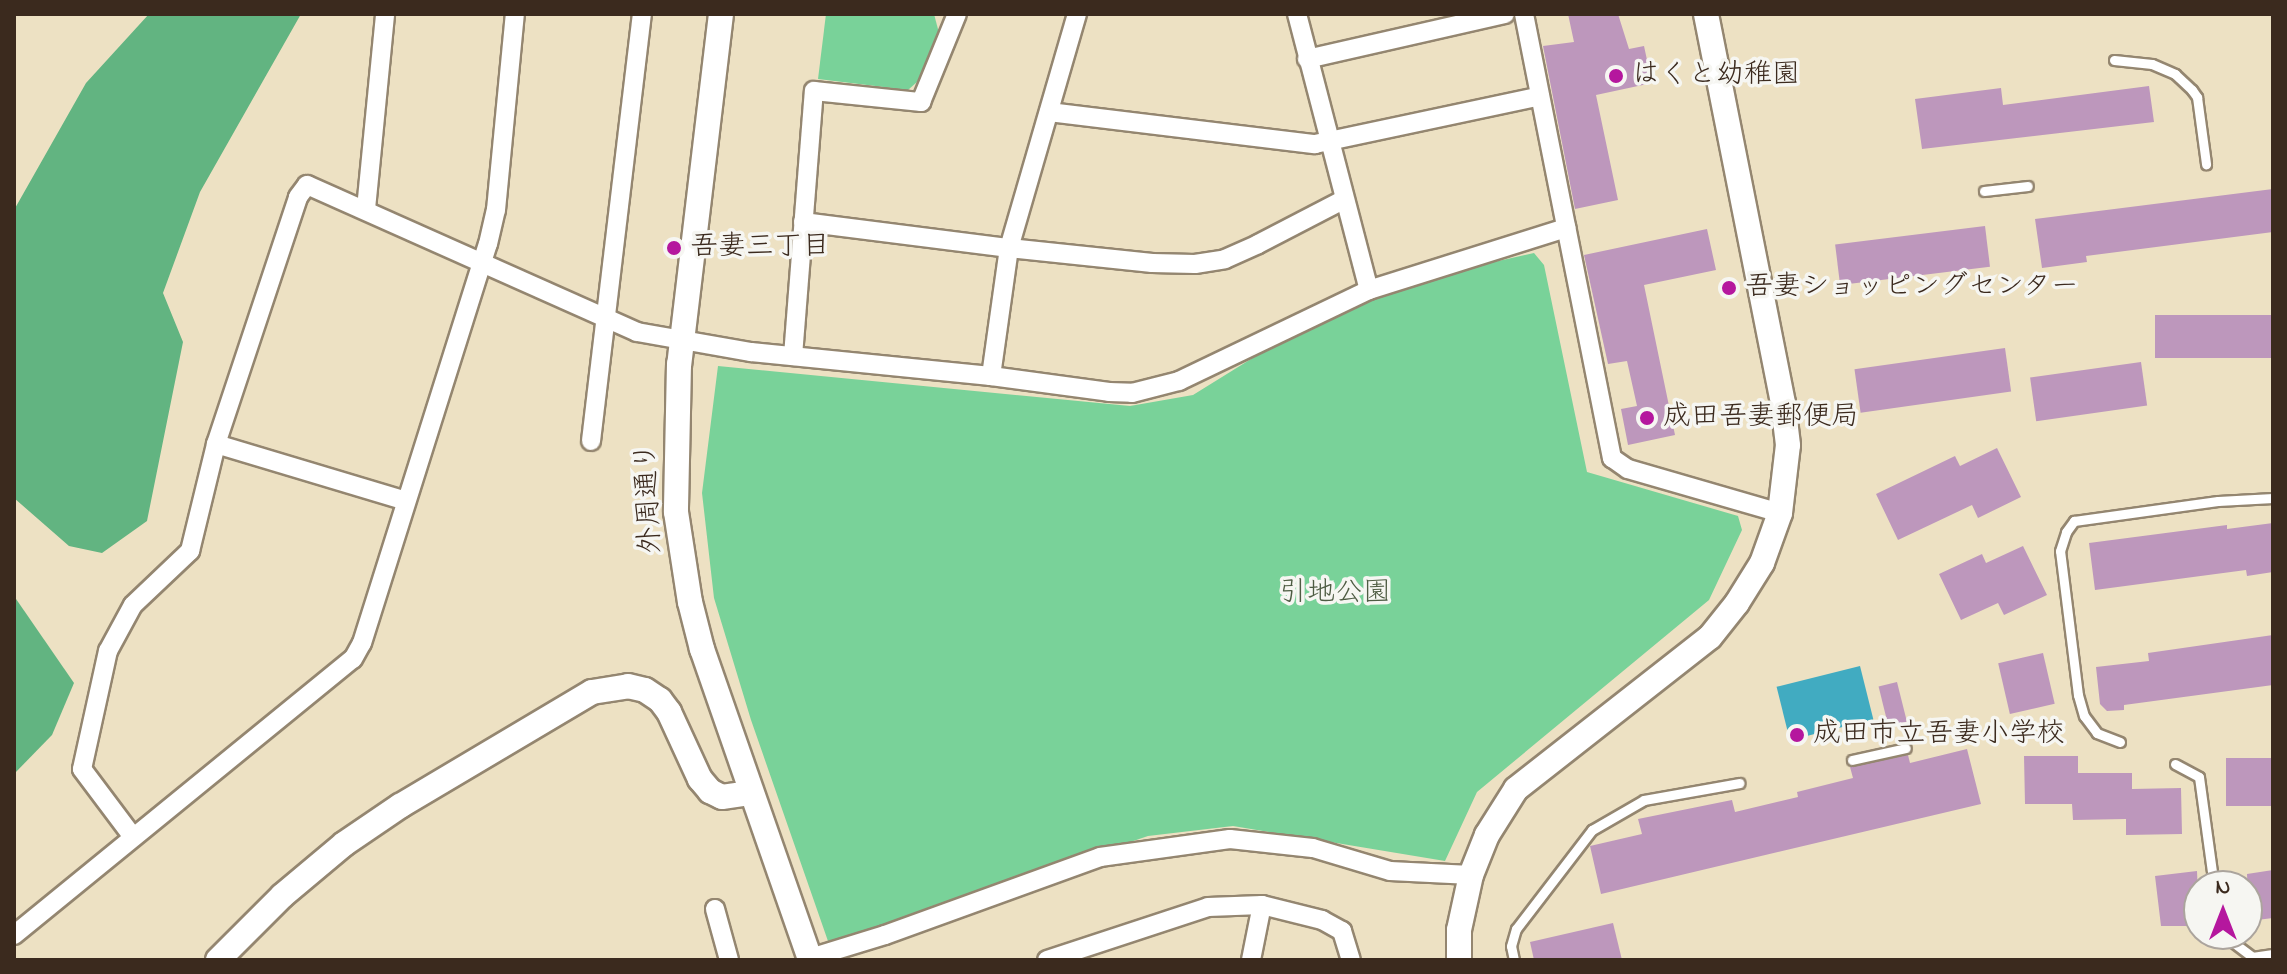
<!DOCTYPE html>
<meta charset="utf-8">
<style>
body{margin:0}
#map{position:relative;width:2287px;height:974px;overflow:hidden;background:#ede1c3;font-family:"Indie Flower","Klee One",sans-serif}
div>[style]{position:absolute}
.green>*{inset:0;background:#79d299}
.forest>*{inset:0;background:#62b481}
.water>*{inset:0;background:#41abc1;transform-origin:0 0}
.building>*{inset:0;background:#bd97bc;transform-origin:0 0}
.roads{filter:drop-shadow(2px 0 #948670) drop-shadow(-2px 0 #948670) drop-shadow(0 2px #948670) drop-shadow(0 -2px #948670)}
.service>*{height:9px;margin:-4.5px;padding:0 4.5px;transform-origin:4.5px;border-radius:4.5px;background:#fff}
.minor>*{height:18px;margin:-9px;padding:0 9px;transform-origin:9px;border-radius:9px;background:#fff}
.tertiary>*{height:24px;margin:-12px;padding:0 12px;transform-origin:12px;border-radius:12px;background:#fff}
.dots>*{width:22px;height:22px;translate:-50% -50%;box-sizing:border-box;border:4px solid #f6f6f2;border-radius:50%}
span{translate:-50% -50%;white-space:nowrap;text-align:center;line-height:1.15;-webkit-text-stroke:7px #f6f6f2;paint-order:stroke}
.poi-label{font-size:28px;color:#3b2a1e}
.left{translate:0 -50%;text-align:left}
.street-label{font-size:28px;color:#3b2a1e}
.park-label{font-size:28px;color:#4e5c43}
.frame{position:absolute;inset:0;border:16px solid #3b2a1e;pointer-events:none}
.north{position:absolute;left:2183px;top:870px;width:80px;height:80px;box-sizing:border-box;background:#f6f6f2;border:2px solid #aba49d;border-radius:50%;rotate:0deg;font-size:22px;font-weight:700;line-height:32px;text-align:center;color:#3b2a1e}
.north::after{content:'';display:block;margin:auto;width:28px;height:36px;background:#b5179e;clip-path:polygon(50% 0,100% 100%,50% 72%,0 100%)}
</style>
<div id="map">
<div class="green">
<div style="clip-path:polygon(826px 14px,934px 14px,939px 33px,917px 82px,908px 90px,818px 79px)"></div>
<div style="clip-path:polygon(1534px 253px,1544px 265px,1587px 472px,1738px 516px,1742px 530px,1709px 600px,1477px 792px,1445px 861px,1233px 826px,1148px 836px,829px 944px,751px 720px,714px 598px,702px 493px,718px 366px,1130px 406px,1193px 395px,1322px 315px,1414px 280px)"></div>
</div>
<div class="forest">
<div style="clip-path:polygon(149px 14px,301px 14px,200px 192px,163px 293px,183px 342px,147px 521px,102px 553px,69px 546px,14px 498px,14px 210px,86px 83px)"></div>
<div style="clip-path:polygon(14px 596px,74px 683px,52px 735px,14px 774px)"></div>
</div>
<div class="water">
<div style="left:1860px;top:666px;width:55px;height:86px;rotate:76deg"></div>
</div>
<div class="building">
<div style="clip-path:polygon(1568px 14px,1618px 14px,1629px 49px,1644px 46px,1652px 83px,1596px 95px,1618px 200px,1575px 209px,1543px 46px,1574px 42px)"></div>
<div style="clip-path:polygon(2149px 86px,2154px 122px,1922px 149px,1915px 99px,2001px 88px,2003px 105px)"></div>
<div style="clip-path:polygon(2273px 189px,2273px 232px,2086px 256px,2087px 262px,2042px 268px,2035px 219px)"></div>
<div style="left:1985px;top:226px;width:41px;height:151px;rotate:83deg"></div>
<div style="clip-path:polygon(1707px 229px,1716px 270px,1644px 285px,1675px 435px,1628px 445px,1621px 409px,1637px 406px,1627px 361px,1608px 364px,1584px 255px)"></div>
<div style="left:2273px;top:315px;width:43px;height:118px;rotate:90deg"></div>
<div style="left:2005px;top:348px;width:44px;height:152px;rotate:82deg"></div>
<div style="left:2141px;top:362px;width:44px;height:112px;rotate:82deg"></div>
<div style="clip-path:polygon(1997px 448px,2021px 497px,1978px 518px,1972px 505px,1898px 540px,1876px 494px,1955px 456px,1960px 466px)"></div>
<div style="clip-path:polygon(2273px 523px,2273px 572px,2247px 576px,2246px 570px,2095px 590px,2089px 543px,2227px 525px,2227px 529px)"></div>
<div style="clip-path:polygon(2023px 546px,2047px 595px,2004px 615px,1998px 603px,1961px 620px,1939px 574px,1982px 554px,1986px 563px)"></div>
<div style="clip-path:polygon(2273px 635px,2273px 685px,2124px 705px,2124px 710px,2107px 711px,2100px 704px,2096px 667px,2149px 661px,2148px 653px)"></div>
<div style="left:2043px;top:653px;width:52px;height:46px;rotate:77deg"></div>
<div style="left:1897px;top:682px;width:41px;height:19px;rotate:76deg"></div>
<div style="clip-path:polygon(1967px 749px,1981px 804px,1601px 894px,1590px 846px,1642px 834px,1638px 819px,1732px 800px,1735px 812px,1798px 797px,1797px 792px,1853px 778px,1850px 767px,1908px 755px,1910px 763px)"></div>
<div style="clip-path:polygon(2024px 756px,2078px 756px,2078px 773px,2132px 773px,2132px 789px,2181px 788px,2182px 834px,2126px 835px,2126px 819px,2073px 820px,2072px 804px,2025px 804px)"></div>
<div style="left:2273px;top:758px;width:48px;height:47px;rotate:90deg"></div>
<div style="clip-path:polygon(2273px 870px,2273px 918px,2249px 921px,2247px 874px)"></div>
<div style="clip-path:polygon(2197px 871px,2199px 919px,2190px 920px,2191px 926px,2161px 926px,2155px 876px)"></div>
<div style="clip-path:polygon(1613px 923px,1622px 960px,1534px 960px,1530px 942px)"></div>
</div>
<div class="roads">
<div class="service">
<div style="left:2114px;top:60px;width:38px;rotate:6deg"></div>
<div style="left:2152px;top:64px;width:25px;rotate:23deg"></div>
<div style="left:2175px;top:74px;width:23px;rotate:43deg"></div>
<div style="left:2192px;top:90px;width:9px;rotate:54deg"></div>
<div style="left:2197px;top:97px;width:68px;rotate:82.3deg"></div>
<div style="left:1984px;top:191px;width:44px;rotate:-6.5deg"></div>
<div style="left:2120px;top:742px;width:25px;rotate:-159deg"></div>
<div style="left:2097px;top:733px;width:21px;rotate:-127deg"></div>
<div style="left:2084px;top:716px;width:22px;rotate:-106deg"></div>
<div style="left:2078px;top:695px;width:145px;rotate:-97.1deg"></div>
<div style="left:2060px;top:551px;width:20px;rotate:-72deg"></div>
<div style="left:2066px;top:532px;width:14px;rotate:-54deg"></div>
<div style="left:2074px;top:521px;width:145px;rotate:-7.9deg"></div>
<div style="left:2218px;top:501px;width:55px;rotate:-3.1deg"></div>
<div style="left:1852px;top:760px;width:55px;rotate:-12.5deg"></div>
<div style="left:2175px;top:764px;width:27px;rotate:28deg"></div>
<div style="left:2199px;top:777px;width:110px;rotate:82.2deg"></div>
<div style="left:2222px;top:934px;width:38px;rotate:37deg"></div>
<div style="left:2252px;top:957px;width:21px;rotate:-8deg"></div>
<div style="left:1514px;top:960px;width:14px;rotate:-102deg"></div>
<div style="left:1511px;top:946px;width:18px;rotate:-74deg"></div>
<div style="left:1516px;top:929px;width:125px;rotate:-52.5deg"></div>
<div style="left:1592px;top:830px;width:60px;rotate:-30deg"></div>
<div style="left:1644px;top:800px;width:97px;rotate:-10.1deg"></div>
</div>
<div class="minor">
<div style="left:1297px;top:14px;width:285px;rotate:75.4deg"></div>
<div style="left:1524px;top:14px;width:453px;rotate:78.8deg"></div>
<div style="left:1612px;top:458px;width:19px;rotate:35deg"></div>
<div style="left:1628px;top:469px;width:158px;rotate:16.1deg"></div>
<div style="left:1307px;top:59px;width:203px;rotate:-12.8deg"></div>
<div style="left:1049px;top:112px;width:268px;rotate:6.9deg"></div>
<div style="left:1315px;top:144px;width:230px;rotate:-12deg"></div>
<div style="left:366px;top:209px;width:196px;rotate:-84.4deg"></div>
<div style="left:803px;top:222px;width:208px;rotate:7.2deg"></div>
<div style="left:1009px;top:248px;width:144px;rotate:6deg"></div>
<div style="left:1152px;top:263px;width:43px;rotate:1.3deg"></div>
<div style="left:1195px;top:264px;width:30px;rotate:-9deg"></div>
<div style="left:1225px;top:259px;width:36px;rotate:-24deg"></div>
<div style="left:1258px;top:244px;width:96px;rotate:-27.4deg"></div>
<div style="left:793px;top:356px;width:266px;rotate:-85.5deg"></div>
<div style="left:814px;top:91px;width:108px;rotate:5.9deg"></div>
<div style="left:921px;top:102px;width:95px;rotate:-67.8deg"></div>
<div style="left:991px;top:376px;width:129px;rotate:-82deg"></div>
<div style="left:1009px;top:248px;width:244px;rotate:-73.8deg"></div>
<div style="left:591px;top:441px;width:430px;rotate:-83.2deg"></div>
<div style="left:216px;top:444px;width:198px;rotate:16.7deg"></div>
<div style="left:133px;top:837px;width:85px;rotate:-126.9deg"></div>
<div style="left:82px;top:769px;width:121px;rotate:-77.6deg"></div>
<div style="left:108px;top:651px;width:52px;rotate:-61.5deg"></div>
<div style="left:133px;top:605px;width:79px;rotate:-43.5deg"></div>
<div style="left:190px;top:551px;width:110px;rotate:-76.3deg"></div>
<div style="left:216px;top:444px;width:260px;rotate:-71.6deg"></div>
<div style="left:298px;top:197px;width:15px;rotate:-53deg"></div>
<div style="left:307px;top:185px;width:361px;rotate:24deg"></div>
<div style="left:637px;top:332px;width:116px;rotate:10deg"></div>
<div style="left:751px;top:352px;width:241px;rotate:5.7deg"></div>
<div style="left:991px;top:376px;width:119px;rotate:7.7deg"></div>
<div style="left:1109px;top:392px;width:23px;rotate:2deg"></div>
<div style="left:1132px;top:393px;width:49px;rotate:-14.3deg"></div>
<div style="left:1179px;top:381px;width:211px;rotate:-25.6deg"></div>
<div style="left:1369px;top:290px;width:207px;rotate:-17.5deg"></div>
<div style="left:715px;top:909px;width:53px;rotate:74.6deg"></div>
<div style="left:14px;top:935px;width:437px;rotate:-39.2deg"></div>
<div style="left:353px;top:659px;width:18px;rotate:-61deg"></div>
<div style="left:362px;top:643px;width:418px;rotate:-72.5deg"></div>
<div style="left:488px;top:244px;width:35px;rotate:-77deg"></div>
<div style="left:496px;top:210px;width:197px;rotate:-84.5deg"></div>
<div style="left:810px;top:958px;width:78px;rotate:-17deg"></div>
<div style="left:885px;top:935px;width:229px;rotate:-19.9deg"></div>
<div style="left:1100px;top:857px;width:131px;rotate:-7.9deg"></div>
<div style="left:1230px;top:839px;width:83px;rotate:6.2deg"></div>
<div style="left:1313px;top:848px;width:80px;rotate:16.6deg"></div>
<div style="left:1390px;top:871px;width:81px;rotate:2.8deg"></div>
<div style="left:1047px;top:960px;width:169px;rotate:-18.2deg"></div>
<div style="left:1208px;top:907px;width:54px;rotate:-2.1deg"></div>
<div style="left:1262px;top:905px;width:62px;rotate:14deg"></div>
<div style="left:1322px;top:920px;width:23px;rotate:29deg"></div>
<div style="left:1342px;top:931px;width:30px;rotate:73deg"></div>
<div style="left:1251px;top:960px;width:56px;rotate:-78.7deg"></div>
</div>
<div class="tertiary">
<div style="left:721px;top:14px;width:353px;rotate:96.8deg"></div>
<div style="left:679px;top:364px;width:148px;rotate:91.2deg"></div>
<div style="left:676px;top:512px;width:91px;rotate:81.2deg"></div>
<div style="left:690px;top:602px;width:49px;rotate:75.7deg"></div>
<div style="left:702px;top:649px;width:329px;rotate:70.8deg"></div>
<div style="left:218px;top:960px;width:91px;rotate:-45deg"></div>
<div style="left:282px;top:896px;width:81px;rotate:-40deg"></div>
<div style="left:344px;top:844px;width:68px;rotate:-34.2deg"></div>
<div style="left:400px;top:806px;width:223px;rotate:-30.7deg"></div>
<div style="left:592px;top:692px;width:36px;rotate:-9deg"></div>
<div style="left:628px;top:686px;width:17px;rotate:13deg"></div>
<div style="left:645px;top:690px;width:18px;rotate:34deg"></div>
<div style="left:660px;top:700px;width:15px;rotate:53deg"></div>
<div style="left:669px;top:712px;width:74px;rotate:65.2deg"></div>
<div style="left:700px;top:779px;width:16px;rotate:50deg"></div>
<div style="left:710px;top:791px;width:13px;rotate:27deg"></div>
<div style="left:722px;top:797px;width:29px;rotate:-8deg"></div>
<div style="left:1459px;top:960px;width:30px;rotate:-90deg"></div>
<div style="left:1459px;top:930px;width:56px;rotate:-77.7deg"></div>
<div style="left:1471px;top:875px;width:43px;rotate:-68.2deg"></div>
<div style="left:1487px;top:835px;width:54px;rotate:-57.8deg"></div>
<div style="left:1516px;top:789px;width:246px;rotate:-38.1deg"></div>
<div style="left:1710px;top:637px;width:43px;rotate:-51.5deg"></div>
<div style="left:1737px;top:603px;width:47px;rotate:-58deg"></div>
<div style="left:1762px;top:563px;width:53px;rotate:-70.2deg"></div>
<div style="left:1780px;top:513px;width:68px;rotate:-83.3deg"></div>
<div style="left:1788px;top:445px;width:42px;rotate:-96.8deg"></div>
<div style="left:1783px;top:403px;width:397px;rotate:-101.2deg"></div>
</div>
</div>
<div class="dots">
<div style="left:1616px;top:76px;background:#b5179e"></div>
<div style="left:674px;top:248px;background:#b5179e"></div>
<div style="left:1729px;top:288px;background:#b5179e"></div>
<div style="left:1647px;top:418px;background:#b5179e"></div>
<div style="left:1797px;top:735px;background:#b5179e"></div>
</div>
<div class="poi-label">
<span class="left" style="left:1632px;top:76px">はくと幼稚園</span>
<span class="left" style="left:690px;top:248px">吾妻三丁目</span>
<span class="left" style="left:1745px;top:288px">吾妻ショッピングセンター</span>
<span class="left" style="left:1663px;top:418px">成田吾妻郵便局</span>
<span class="left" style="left:1813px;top:735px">成田市立吾妻小学校</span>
</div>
<div class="street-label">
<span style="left:650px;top:498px;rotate:-93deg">外周通り</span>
</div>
<div class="park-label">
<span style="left:1335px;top:594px">引地公園</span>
</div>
<div class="frame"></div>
<div class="north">N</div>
</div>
